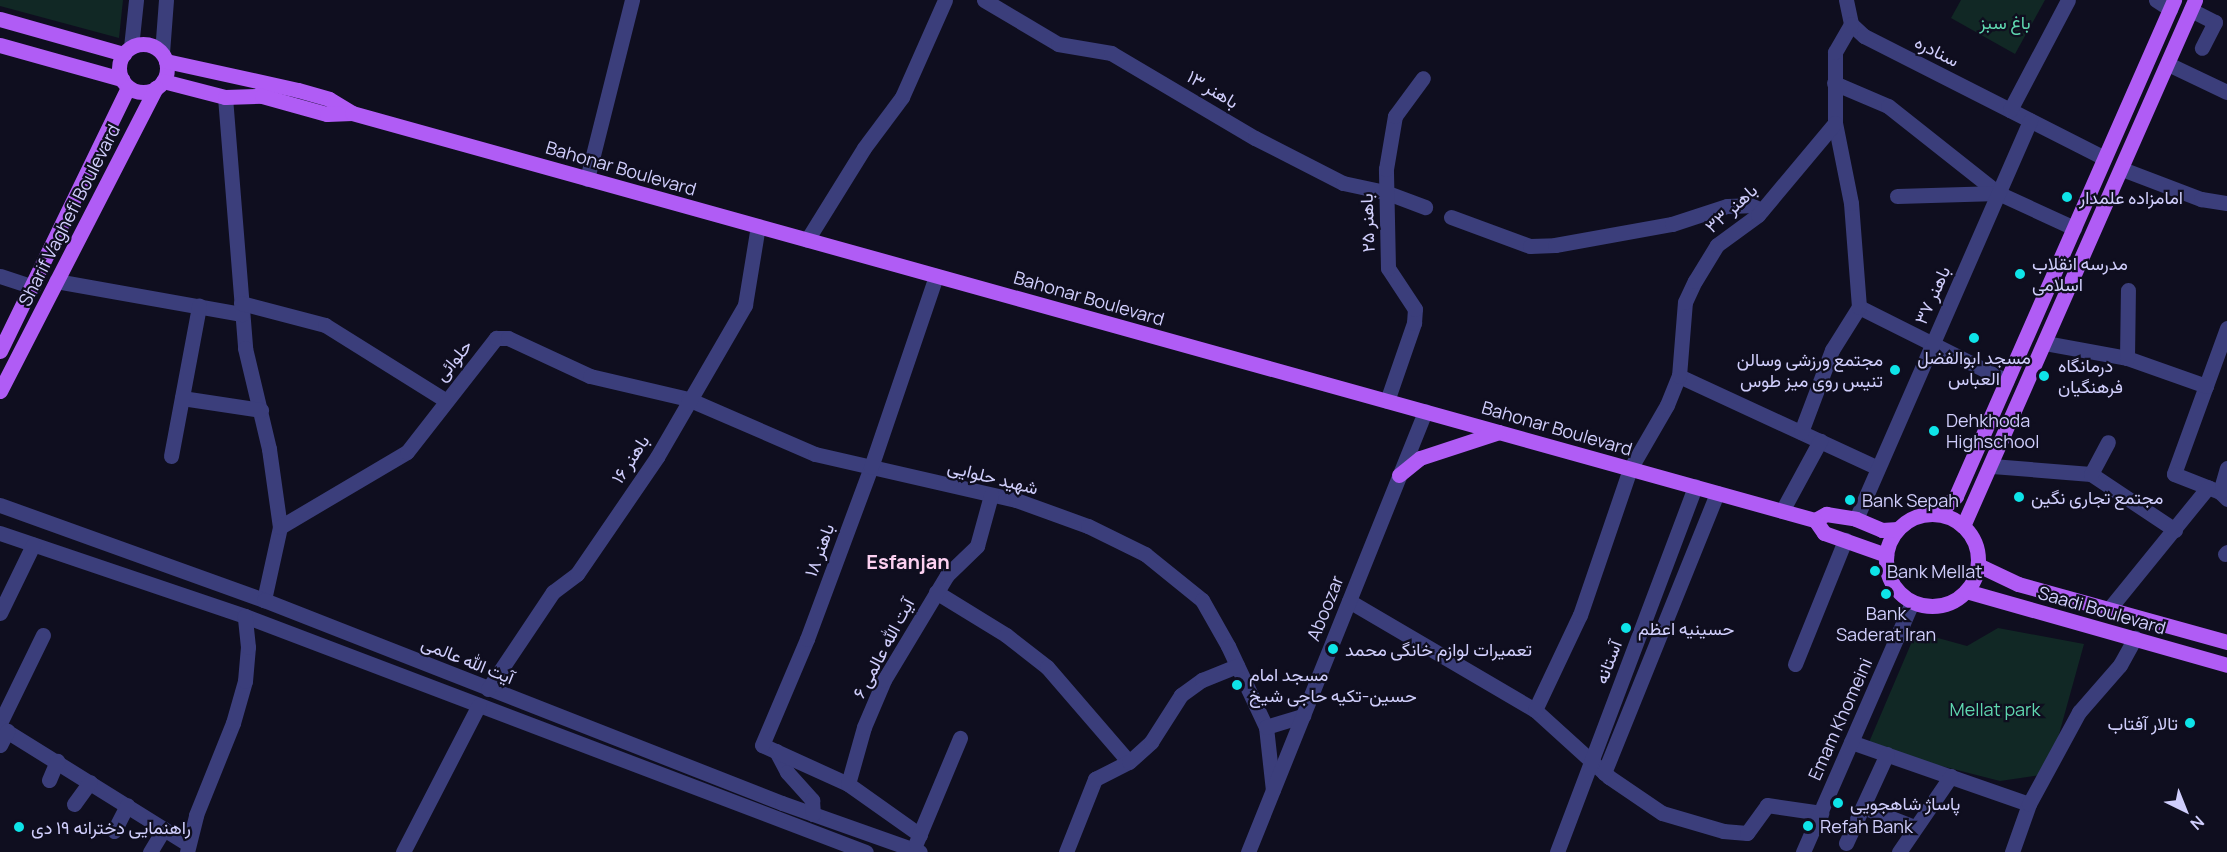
<!DOCTYPE html>
<meta charset="utf-8">
<style>
body{margin:0}
#map{position:relative;width:2227px;height:852px;overflow:hidden;background:#0f0e1f;font-family:Manrope,Vazirmatn,sans-serif}
div>[style]{position:absolute}
.green>*{inset:0;background:#112825}
.minor>*{height:15px;margin:-7.5px;padding:0 7.5px;transform-origin:7.5px;border-radius:7.5px;background:#3b3e7b}
.major>*{height:15px;margin:-7.5px;padding:0 7.5px;transform-origin:7.5px;border-radius:7.5px;background:#b05cf5}
.major>.ring{margin:-7.5px;padding:0;box-sizing:content-box;background:none;border:15px solid #b05cf5;border-radius:50%}
.dots>*{width:16px;height:16px;translate:-50% -50%;box-sizing:border-box;border:3px solid #0f0e1f;border-radius:50%}
span{translate:-50% -50%;white-space:nowrap;text-align:center;line-height:1.15;-webkit-text-stroke:4.5px #0f0e1f;paint-order:stroke}
.park-label{font-size:18px;color:#5fd7af}
.street-label{font-size:18px;color:#d0cefc}
.poi-label{font-size:18px;color:#d0cefc}
.left{translate:0 -50%;text-align:left}
.right{translate:-100% -50%;text-align:right}
.neighbourhood-label{font-size:20px;color:#fcd0f0;font-weight:700}
.north{position:absolute;left:2155px;top:780px;width:60px;height:60px;-webkit-text-stroke:4px #0f0e1f;paint-order:stroke;rotate:137deg;font-size:16px;font-weight:700;line-height:24px;text-align:center;color:#d0cefc}
.north::after{content:'';display:block;margin:auto;width:21px;height:27px;background:#d0cefc;clip-path:polygon(50% 0,100% 100%,50% 72%,0 100%)}
</style>
<div id="map">
<div class="green">
<div style="clip-path:polygon(0 0,123px 0,119px 38px,0 6px)"></div>
<div style="clip-path:polygon(1961px 0,2045px 0,2015px 54px,1951px 18px)"></div>
<div style="clip-path:polygon(1998px 628px,2084px 644px,2048px 774px,2000px 781px,1867px 747px,1916px 632px,1967px 646px)"></div>
</div>
<div class="minor">
<div style="left:984px;top:0;width:86px;rotate:30.7deg"></div>
<div style="left:1058px;top:44px;width:54px;rotate:9.6deg"></div>
<div style="left:1111px;top:53px;width:167px;rotate:30.6deg"></div>
<div style="left:1255px;top:138px;width:99px;rotate:27.1deg"></div>
<div style="left:1343px;top:183px;width:43px;rotate:12.1deg"></div>
<div style="left:1385px;top:192px;width:43px;rotate:20.6deg"></div>
<div style="left:1846px;top:0;width:25px;rotate:78deg"></div>
<div style="left:1851px;top:24px;width:18px;rotate:43deg"></div>
<div style="left:1864px;top:36px;width:269px;rotate:26.9deg"></div>
<div style="left:2156px;top:0;width:17px;rotate:33deg"></div>
<div style="left:2191px;top:10px;width:27px;rotate:27deg"></div>
<div style="left:2215px;top:22px;width:29px;rotate:117deg"></div>
<div style="left:131px;top:47px;width:47px;rotate:-83.9deg"></div>
<div style="left:162px;top:53px;width:53px;rotate:-85.7deg"></div>
<div style="left:2168px;top:64px;width:65px;rotate:25.4deg"></div>
<div style="left:1834px;top:83px;width:59px;rotate:23.1deg"></div>
<div style="left:1888px;top:106px;width:140px;rotate:38.3deg"></div>
<div style="left:1998px;top:193px;width:84px;rotate:24.7deg"></div>
<div style="left:225px;top:97px;width:252px;rotate:85.4deg"></div>
<div style="left:245px;top:348px;width:104px;rotate:76.6deg"></div>
<div style="left:269px;top:449px;width:79px;rotate:82deg"></div>
<div style="left:280px;top:527px;width:75px;rotate:102.4deg"></div>
<div style="left:2010px;top:110px;width:124px;rotate:-62.2deg"></div>
<div style="left:2122px;top:169px;width:85px;rotate:20.8deg"></div>
<div style="left:2201px;top:199px;width:26px;rotate:9deg"></div>
<div style="left:587px;top:179px;width:185px;rotate:-75.9deg"></div>
<div style="left:1897px;top:196px;width:101px;rotate:-1.7deg"></div>
<div style="left:1451px;top:217px;width:84px;rotate:20.2deg"></div>
<div style="left:1530px;top:246px;width:25px;rotate:-2deg"></div>
<div style="left:1555px;top:245px;width:119px;rotate:-10.2deg"></div>
<div style="left:1672px;top:224px;width:58px;rotate:-18.1deg"></div>
<div style="left:1727px;top:206px;width:23px;rotate:-2deg"></div>
<div style="left:1750px;top:205px;width:13px;rotate:23deg"></div>
<div style="left:807px;top:240px;width:108px;rotate:-58.2deg"></div>
<div style="left:864px;top:148px;width:64px;rotate:-53.3deg"></div>
<div style="left:902px;top:97px;width:106px;rotate:-66.1deg"></div>
<div style="left:0;top:276px;width:35px;rotate:18deg"></div>
<div style="left:56px;top:281px;width:189px;rotate:10.1deg"></div>
<div style="left:241px;top:303px;width:87px;rotate:14.7deg"></div>
<div style="left:325px;top:325px;width:142px;rotate:32deg"></div>
<div style="left:1859px;top:307px;width:165px;rotate:26.6deg"></div>
<div style="left:2227px;top:328px;width:155px;rotate:110deg"></div>
<div style="left:2174px;top:474px;width:49px;rotate:21.4deg"></div>
<div style="left:2220px;top:492px;width:10px;rotate:45deg"></div>
<div style="left:2045px;top:343px;width:83px;rotate:10.4deg"></div>
<div style="left:2127px;top:358px;width:84px;rotate:19.5deg"></div>
<div style="left:2127px;top:358px;width:68px;rotate:-89.2deg"></div>
<div style="left:1679px;top:376px;width:217px;rotate:24.8deg"></div>
<div style="left:182px;top:398px;width:80px;rotate:8.6deg"></div>
<div style="left:1387px;top:401px;width:83px;rotate:-70.9deg"></div>
<div style="left:1414px;top:323px;width:14px;rotate:-86deg"></div>
<div style="left:1415px;top:309px;width:49px;rotate:-123.4deg"></div>
<div style="left:1388px;top:268px;width:99px;rotate:-91.2deg"></div>
<div style="left:1386px;top:169px;width:54px;rotate:-80.4deg"></div>
<div style="left:1395px;top:116px;width:47px;rotate:-53.6deg"></div>
<div style="left:1801px;top:432px;width:88px;rotate:-69.3deg"></div>
<div style="left:1832px;top:350px;width:51px;rotate:-57.9deg"></div>
<div style="left:1859px;top:307px;width:104px;rotate:-94.4deg"></div>
<div style="left:1851px;top:203px;width:82px;rotate:-101.3deg"></div>
<div style="left:1835px;top:123px;width:71px;rotate:-90deg"></div>
<div style="left:1835px;top:52px;width:32px;rotate:-60deg"></div>
<div style="left:171px;top:456px;width:153px;rotate:-79.4deg"></div>
<div style="left:1992px;top:466px;width:99px;rotate:4.6deg"></div>
<div style="left:2091px;top:474px;width:101px;rotate:33.7deg"></div>
<div style="left:2091px;top:474px;width:36px;rotate:-62deg"></div>
<div style="left:2220px;top:492px;width:25px;rotate:-74deg"></div>
<div style="left:0;top:505px;width:281px;rotate:19.8deg"></div>
<div style="left:264px;top:600px;width:556px;rotate:21.4deg"></div>
<div style="left:782px;top:803px;width:146px;rotate:19.5deg"></div>
<div style="left:1782px;top:511px;width:80px;rotate:-61.5deg"></div>
<div style="left:1856px;top:519px;width:435px;rotate:-66.4deg"></div>
<div style="left:280px;top:527px;width:147px;rotate:-30.6deg"></div>
<div style="left:407px;top:452px;width:145px;rotate:-52deg"></div>
<div style="left:496px;top:338px;width:12px"></div>
<div style="left:508px;top:338px;width:90px;rotate:24.9deg"></div>
<div style="left:590px;top:376px;width:101px;rotate:13.2deg"></div>
<div style="left:688px;top:399px;width:138px;rotate:23.4deg"></div>
<div style="left:815px;top:454px;width:206px;rotate:12.9deg"></div>
<div style="left:1016px;top:500px;width:77px;rotate:19.9deg"></div>
<div style="left:1088px;top:526px;width:64px;rotate:26.2deg"></div>
<div style="left:1145px;top:554px;width:73px;rotate:38.9deg"></div>
<div style="left:1202px;top:600px;width:53px;rotate:60.5deg"></div>
<div style="left:1228px;top:646px;width:89px;rotate:64.9deg"></div>
<div style="left:1266px;top:727px;width:63px;rotate:83.7deg"></div>
<div style="left:0;top:533px;width:259px;rotate:18.7deg"></div>
<div style="left:245px;top:616px;width:664px;rotate:20.81deg"></div>
<div style="left:2225px;top:554px;width:3px;rotate:-45deg"></div>
<div style="left:936px;top:592px;width:82px;rotate:31.6deg"></div>
<div style="left:1006px;top:635px;width:52px;rotate:38deg"></div>
<div style="left:1047px;top:667px;width:125px;rotate:49.2deg"></div>
<div style="left:1349px;top:601px;width:216px;rotate:30.4deg"></div>
<div style="left:1535px;top:710px;width:100px;rotate:42.2deg"></div>
<div style="left:1609px;top:777px;width:64px;rotate:34.2deg"></div>
<div style="left:1662px;top:813px;width:64px;rotate:16.4deg"></div>
<div style="left:1723px;top:831px;width:24px;rotate:5deg"></div>
<div style="left:1747px;top:833px;width:34px;rotate:-54deg"></div>
<div style="left:1767px;top:805px;width:55px;rotate:8.4deg"></div>
<div style="left:2109px;top:609px;width:157px;rotate:-50.9deg"></div>
<div style="left:0;top:613px;width:76px;rotate:-64.1deg"></div>
<div style="left:1795px;top:664px;width:134px;rotate:-68deg"></div>
<div style="left:488px;top:689px;width:117px;rotate:-56.2deg"></div>
<div style="left:553px;top:592px;width:30px;rotate:-37deg"></div>
<div style="left:577px;top:574px;width:142px;rotate:-55.6deg"></div>
<div style="left:657px;top:457px;width:176px;rotate:-59.9deg"></div>
<div style="left:745px;top:305px;width:80px;rotate:-80.7deg"></div>
<div style="left:1535px;top:710px;width:105px;rotate:-64.7deg"></div>
<div style="left:1580px;top:615px;width:154px;rotate:-71.1deg"></div>
<div style="left:1630px;top:469px;width:74px;rotate:-60deg"></div>
<div style="left:1667px;top:405px;width:31px;rotate:-68deg"></div>
<div style="left:1679px;top:376px;width:74px;rotate:-85.4deg"></div>
<div style="left:1685px;top:302px;width:23px;rotate:-65deg"></div>
<div style="left:1695px;top:281px;width:42px;rotate:-58.6deg"></div>
<div style="left:1717px;top:245px;width:51px;rotate:-36.2deg"></div>
<div style="left:1758px;top:215px;width:120px;rotate:-50.1deg"></div>
<div style="left:0;top:723px;width:98px;rotate:-64deg"></div>
<div style="left:0;top:727px;width:221px;rotate:31.9deg"></div>
<div style="left:1266px;top:727px;width:39px;rotate:-17deg"></div>
<div style="left:1851px;top:742px;width:188px;rotate:19.2deg"></div>
<div style="left:2029px;top:804px;width:51px;rotate:109.5deg"></div>
<div style="left:0;top:745px;width:16px;rotate:-63deg"></div>
<div style="left:776px;top:751px;width:24px;rotate:62deg"></div>
<div style="left:787px;top:772px;width:38px;rotate:48deg"></div>
<div style="left:812px;top:800px;width:14px;rotate:86deg"></div>
<div style="left:1604px;top:773px;width:302px;rotate:-68deg"></div>
<div style="left:49px;top:780px;width:21px;rotate:-67deg"></div>
<div style="left:848px;top:784px;width:94px;rotate:-155.6deg"></div>
<div style="left:762px;top:745px;width:115px;rotate:-67deg"></div>
<div style="left:807px;top:639px;width:184px;rotate:-69.6deg"></div>
<div style="left:871px;top:467px;width:202px;rotate:-71.2deg"></div>
<div style="left:74px;top:804px;width:27px;rotate:-54deg"></div>
<div style="left:2029px;top:804px;width:105px;rotate:-61.5deg"></div>
<div style="left:2079px;top:712px;width:62px;rotate:-48.9deg"></div>
<div style="left:2120px;top:665px;width:31px;rotate:-61deg"></div>
<div style="left:1863px;top:807px;width:55px;rotate:21.4deg"></div>
<div style="left:114px;top:831px;width:29px;rotate:-63deg"></div>
<div style="left:920px;top:835px;width:88px;rotate:-144.7deg"></div>
<div style="left:848px;top:784px;width:59px;rotate:-74.3deg"></div>
<div style="left:864px;top:727px;width:51px;rotate:-66.9deg"></div>
<div style="left:884px;top:680px;width:122px;rotate:-59deg"></div>
<div style="left:947px;top:575px;width:42px;rotate:-44deg"></div>
<div style="left:977px;top:546px;width:53px;rotate:-74.6deg"></div>
<div style="left:916px;top:843px;width:114px;rotate:-67.3deg"></div>
<div style="left:1846px;top:843px;width:98px;rotate:-65.3deg"></div>
<div style="left:150px;top:852px;width:27px;rotate:-59deg"></div>
<div style="left:187px;top:852px;width:38px;rotate:-76deg"></div>
<div style="left:196px;top:815px;width:99px;rotate:-68.1deg"></div>
<div style="left:233px;top:723px;width:44px;rotate:-74.1deg"></div>
<div style="left:245px;top:681px;width:34px;rotate:-85deg"></div>
<div style="left:248px;top:647px;width:31px;rotate:-96deg"></div>
<div style="left:403px;top:852px;width:165px;rotate:-62.7deg"></div>
<div style="left:1066px;top:852px;width:79px;rotate:-68.3deg"></div>
<div style="left:1095px;top:779px;width:38px;rotate:-27deg"></div>
<div style="left:1129px;top:762px;width:30px;rotate:-42deg"></div>
<div style="left:1151px;top:742px;width:56px;rotate:-57.4deg"></div>
<div style="left:1181px;top:695px;width:26px;rotate:-36deg"></div>
<div style="left:1202px;top:680px;width:38px;rotate:-22deg"></div>
<div style="left:1248px;top:852px;width:475px;rotate:-68.1deg"></div>
<div style="left:1557px;top:852px;width:391px;rotate:-69.3deg"></div>
<div style="left:1803px;top:852px;width:273px;rotate:-66.4deg"></div>
<div style="left:1899px;top:852px;width:92px;rotate:-55.6deg"></div>
</div>
<div class="major">
<div style="left:0;top:19px;width:129px;rotate:15.8deg"></div>
<div class="ring" style="left:119px;top:44px;width:33px;height:33px"></div>
<div style="left:0;top:45px;width:127px;rotate:15.6deg"></div>
<div style="left:166px;top:61px;width:135px;rotate:12.4deg"></div>
<div style="left:298px;top:90px;width:32px;rotate:16deg"></div>
<div style="left:329px;top:99px;width:27px;rotate:31deg"></div>
<div style="left:163px;top:81px;width:64px;rotate:14.5deg"></div>
<div style="left:225px;top:97px;width:37px;rotate:-2deg"></div>
<div style="left:262px;top:96px;width:67px;rotate:15.5deg"></div>
<div style="left:327px;top:114px;width:25px;rotate:-2deg"></div>
<div style="left:352px;top:113px;width:1519px;rotate:15.55deg"></div>
<div style="left:0;top:351px;width:293px;rotate:-64.1deg"></div>
<div style="left:0;top:391px;width:341px;rotate:-62.8deg"></div>
<div style="left:1399px;top:475px;width:27px;rotate:-39deg"></div>
<div style="left:1420px;top:458px;width:83px;rotate:-18.2deg"></div>
<div style="left:1937px;top:514px;width:26px;rotate:-43deg"></div>
<div style="left:1956px;top:496px;width:542px;rotate:-66.27deg"></div>
<div class="ring" style="left:1886px;top:514px;width:77px;height:77px"></div>
<div style="left:1815px;top:520px;width:13px;rotate:-29deg"></div>
<div style="left:1826px;top:514px;width:30px;rotate:9deg"></div>
<div style="left:1856px;top:519px;width:28px;rotate:23deg"></div>
<div style="left:1882px;top:530px;width:16px;rotate:-4deg"></div>
<div style="left:1815px;top:520px;width:16px;rotate:55deg"></div>
<div style="left:1824px;top:533px;width:66px;rotate:19.5deg"></div>
<div style="left:1963px;top:526px;width:575px;rotate:-66.2deg"></div>
<div style="left:1978px;top:565px;width:44px;rotate:25.4deg"></div>
<div style="left:2018px;top:584px;width:217px;rotate:15.5deg"></div>
<div style="left:1966px;top:591px;width:271px;rotate:15.8deg"></div>
</div>
<div class="dots">
<div style="left:2067px;top:197px;background:#0ee4e8"></div>
<div style="left:2020px;top:274px;background:#0ee4e8"></div>
<div style="left:1974px;top:338px;background:#0ee4e8"></div>
<div style="left:1895px;top:370px;background:#0ee4e8"></div>
<div style="left:2044px;top:376px;background:#0ee4e8"></div>
<div style="left:1934px;top:431px;background:#0ee4e8"></div>
<div style="left:2019px;top:497px;background:#0ee4e8"></div>
<div style="left:1850px;top:500px;background:#0ee4e8"></div>
<div style="left:1875px;top:571px;background:#0ee4e8"></div>
<div style="left:1886px;top:594px;background:#0ee4e8"></div>
<div style="left:1626px;top:628px;background:#0ee4e8"></div>
<div style="left:1333px;top:649px;background:#0ee4e8"></div>
<div style="left:1237px;top:685px;background:#0ee4e8"></div>
<div style="left:2190px;top:723px;background:#0ee4e8"></div>
<div style="left:1838px;top:803px;background:#0ee4e8"></div>
<div style="left:1808px;top:826px;background:#0ee4e8"></div>
<div style="left:19px;top:827px;background:#0ee4e8"></div>
</div>
<div class="park-label">
<span style="left:2005px;top:22px">باغ سبز</span>
<span style="left:1995px;top:709px">Mellat park</span>
</div>
<div class="street-label">
<span style="left:1937px;top:51px;rotate:27deg">سنادره</span>
<span style="left:1213px;top:89px;rotate:31deg">باهنر ۱۳</span>
<span style="left:621px;top:168px;rotate:16deg">Bahonar Boulevard</span>
<span style="left:1731px;top:208px;rotate:-42deg">باهنر ۳۳</span>
<span style="left:69px;top:215px;rotate:-63deg">Sharif Vaghefi Boulevard</span>
<span style="left:1367px;top:223px;rotate:-92deg">باهنر ۲۵</span>
<span style="left:1932px;top:295px;rotate:-66deg">باهنر ۳۷</span>
<span style="left:1089px;top:298px;rotate:16deg">Bahonar Boulevard</span>
<span style="left:453px;top:360px;rotate:-51deg">حلوائی</span>
<span style="left:1557px;top:428px;rotate:16deg">Bahonar Boulevard</span>
<span style="left:630px;top:459px;rotate:-57deg">باهنر ۱۶</span>
<span style="left:993px;top:477px;rotate:14deg">شهید حلوایی</span>
<span style="left:819px;top:550px;rotate:-70deg">باهنر ۱۸</span>
<span style="left:1325px;top:608px;rotate:-68deg">Aboozar</span>
<span style="left:2102px;top:610px;rotate:16deg">Saadi Boulevard</span>
<span style="left:883px;top:648px;rotate:-62deg">آیت الله عالمی ۶</span>
<span style="left:468px;top:660px;rotate:22deg">آیت الله عالمی</span>
<span style="left:1608px;top:662px;rotate:-69deg">آستانه</span>
<span style="left:1840px;top:719px;rotate:-66deg">Emam Khomeini</span>
</div>
<div class="poi-label">
<span class="left" style="left:2079px;top:197px">امامزاده علمدار</span>
<span class="left" style="left:2032px;top:274px">مدرسه انقلاب<br>اسلامی</span>
<span style="left:1974px;top:368px">مسجد ابوالفضل<br>العباس</span>
<span class="right" style="left:1883px;top:370px">مجتمع ورزشی وسالن<br>تنیس روی میز طوس</span>
<span class="left" style="left:2058px;top:376px">درمانگاه<br>فرهنگیان</span>
<span class="left" style="left:1946px;top:431px">Dehkhoda<br>Highschool</span>
<span class="left" style="left:2031px;top:497px">مجتمع تجاری نگین</span>
<span class="left" style="left:1862px;top:500px">Bank Sepah</span>
<span class="left" style="left:1887px;top:571px">Bank Mellat</span>
<span style="left:1886px;top:624px">Bank<br>Saderat Iran</span>
<span class="left" style="left:1638px;top:628px">حسینیه اعظم</span>
<span class="left" style="left:1345px;top:649px">تعمیرات لوازم خانگی محمد</span>
<span class="left" style="left:1249px;top:685px">مسجد امام<br>حسین-تکیه حاجی شیخ</span>
<span class="right" style="left:2178px;top:723px">تالار آفتاب</span>
<span class="left" style="left:1850px;top:803px">پاساژ شاهجویی</span>
<span class="left" style="left:1820px;top:826px">Refah Bank</span>
<span class="left" style="left:31px;top:827px">راهنمایی دخترانه ۱۹ دی</span>
</div>
<div class="neighbourhood-label">
<span style="left:908px;top:561px">Esfanjan</span>
</div>
<div class="north">N</div>
</div>
